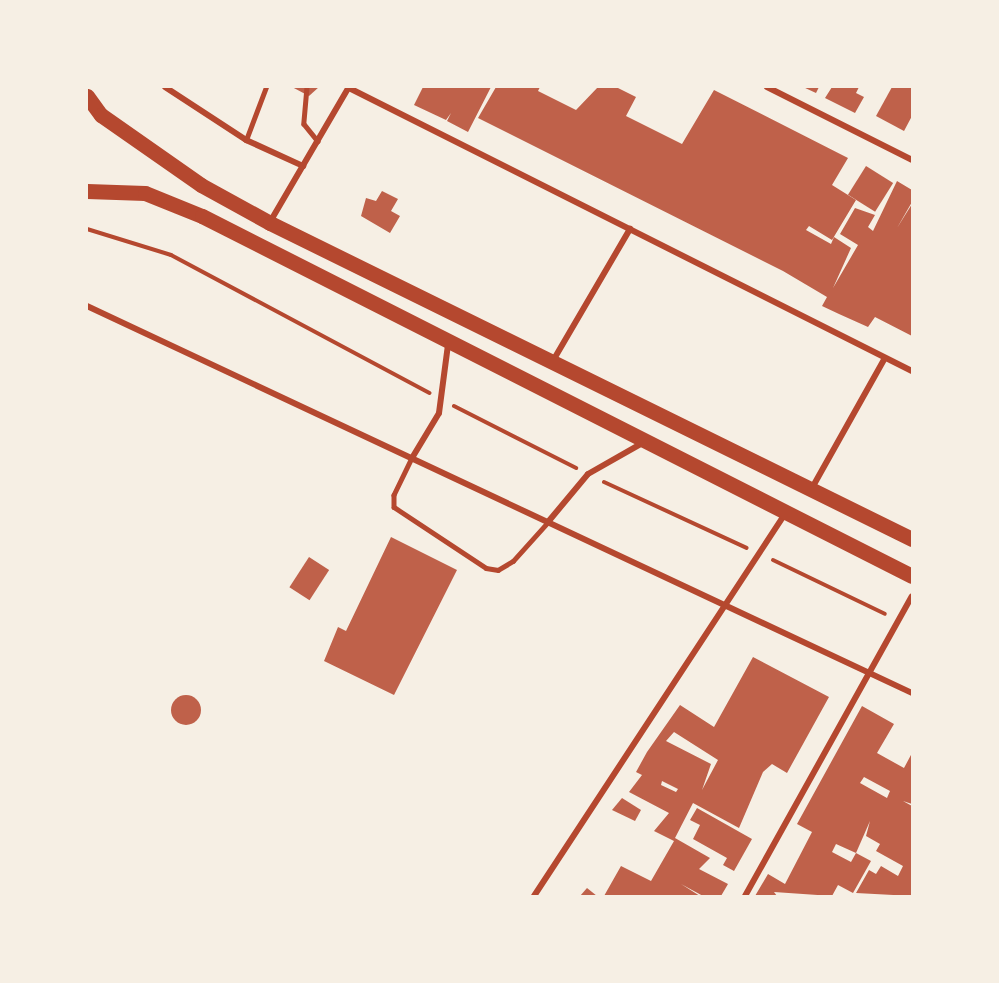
<!DOCTYPE html>
<style>
body{margin:0}
#map{position:relative;width:999px;height:983px;overflow:hidden;background:#f6efe4;font-family:"Crimson Pro",serif}
div>[style]{position:absolute}
.building>*{inset:0;background:#bf614a;transform-origin:0 0}
.round{border-radius:50%}
.path>*{height:4px;margin:-2px;padding:0 2px;transform-origin:2px;border-radius:2px;background:#b5482f}
.service>*{height:4.5px;margin:-2.25px;padding:0 2.25px;transform-origin:2.25px;border-radius:2.25px;background:#b5482f}
.minor>*{height:6px;margin:-3px;padding:0 3px;transform-origin:3px;border-radius:3px;background:#b5482f}
.primary>*{height:15px;margin:-7.5px;padding:0 7.5px;transform-origin:7.5px;border-radius:7.5px;background:#b5482f}
span{translate:-50% -50%;white-space:nowrap;text-align:center;line-height:1.15;-webkit-text-stroke:5px #f6efe4;paint-order:stroke}
.frame{position:absolute;inset:0;border:88px solid #f6efe4;pointer-events:none}
</style>
<div id="map">
<div class="building">
<div style="clip-path:polygon(292px 87px,319px 87px,309px 96px)"></div>
<div style="clip-path:polygon(423px 87px,491px 87px,468px 132px,447px 121px,451px 113px,446px 120px,414px 105px)"></div>
<div style="clip-path:polygon(496px 87px,540px 87px,538px 91px,576px 110px,598px 87px,616px 87px,636px 97px,626px 116px,682px 144px,714px 90px,848px 158px,832px 185px,856px 200px,832px 240px,809px 226px,806px 230px,831px 244px,834px 237px,851px 248px,833px 288px,858px 245px,840px 234px,855px 208px,875px 215px,868px 227px,873px 231px,897px 181px,912px 190px,912px 202px,897px 228px,912px 204px,912px 336px,875px 317px,868px 327px,839px 314px,822px 306px,827px 297px,783px 271px,478px 118px)"></div>
<div style="clip-path:polygon(803px 87px,819px 87px,816px 93px)"></div>
<div style="clip-path:polygon(832px 87px,859px 87px,856px 93px,864px 97px,855px 113px,825px 98px)"></div>
<div style="clip-path:polygon(892px 87px,912px 87px,912px 116px,904px 131px,876px 116px)"></div>
<div style="left:866px;top:166px;width:32px;height:34px;rotate:32deg"></div>
<div style="clip-path:polygon(382px 191px,398px 199px,391px 211px,400px 216px,390px 233px,361px 216px,366px 198px,376px 201px)"></div>
<div style="clip-path:polygon(391px 537px,457px 570px,394px 695px,324px 661px,338px 627px,346px 631px)"></div>
<div style="left:309px;top:557px;width:24px;height:36px;rotate:33deg"></div>
<div style="clip-path:polygon(evenodd,753px 657px,829px 697px,787px 773px,772px 764px,763px 772px,739px 828px,693px 803px,675px 838px,710px 858px,699px 869px,728px 884px,721px 896px,703px 896px,681px 884px,700px 896px,604px 896px,621px 866px,651px 881px,674px 841px,654px 831px,669px 813px,629px 792px,642px 775px,636px 772px,647px 752px,680px 705px,714px 727px,753px 657px,674px 732px,718px 760px,702px 790px,711px 764px,666px 741px,674px 732px,753px 657px,662px 781px,678px 789px,676px 792px,661px 785px,662px 781px)"></div>
<div class="round" style="left:171px;top:695px;width:30px;height:30px"></div>
<div style="clip-path:polygon(evenodd,862px 706px,894px 724px,877px 753px,904px 768px,912px 753px,912px 804px,903px 801px,912px 806px,912px 896px,856px 893px,869px 870px,876px 874px,881px 866px,898px 876px,903px 866px,876px 851px,880px 844px,866px 836px,870px 821px,856px 853px,871px 861px,853px 893px,838px 885px,832px 896px,774px 892px,777px 896px,755px 896px,768px 874px,785px 884px,812px 832px,797px 824px,862px 706px,864px 777px,890px 791px,887px 798px,860px 783px,864px 777px,862px 706px,836px 844px,856px 853px,851px 862px,832px 852px,836px 844px)"></div>
<div style="clip-path:polygon(622px 798px,641px 810px,635px 821px,612px 810px)"></div>
<div style="clip-path:polygon(697px 808px,752px 839px,734px 871px,723px 865px,727px 858px,693px 839px,700px 825px,690px 820px)"></div>
<div style="clip-path:polygon(587px 888px,597px 896px,580px 896px)"></div>
</div>
<div class="path">
<div style="left:87px;top:229px;width:88px;rotate:17.2deg"></div>
<div style="left:171px;top:255px;width:293px;rotate:28.1deg"></div>
<div style="left:454px;top:406px;width:137px;rotate:26.9deg"></div>
<div style="left:604px;top:482px;width:157px;rotate:24.8deg"></div>
<div style="left:773px;top:560px;width:124px;rotate:25.7deg"></div>
</div>
<div class="service">
<div style="left:307px;top:87px;width:37px;rotate:95deg"></div>
<div style="left:304px;top:124px;width:22px;rotate:51deg"></div>
<div style="left:246px;top:140px;width:57px;rotate:-69.3deg"></div>
<div style="left:412px;top:458px;width:41px;rotate:115.9deg"></div>
<div style="left:394px;top:495px;width:12px;rotate:90deg"></div>
<div style="left:394px;top:507px;width:110px;rotate:33.5deg"></div>
<div style="left:486px;top:568px;width:12px;rotate:9deg"></div>
<div style="left:498px;top:570px;width:17px;rotate:-31deg"></div>
<div style="left:513px;top:561px;width:52px;rotate:-48.1deg"></div>
</div>
<div class="minor">
<div style="left:165px;top:87px;width:97px;rotate:33.2deg"></div>
<div style="left:246px;top:140px;width:63px;rotate:24.5deg"></div>
<div style="left:767px;top:87px;width:162px;rotate:26.7deg"></div>
<div style="left:349px;top:88px;width:630px;rotate:26.69deg"></div>
<div style="left:270px;top:222px;width:156px;rotate:-59.7deg"></div>
<div style="left:87px;top:306px;width:911px;rotate:25.13deg"></div>
<div style="left:554px;top:359px;width:151px;rotate:-59.7deg"></div>
<div style="left:412px;top:458px;width:52px;rotate:-59deg"></div>
<div style="left:439px;top:413px;width:69px;rotate:-82.5deg"></div>
<div style="left:812px;top:488px;width:149px;rotate:-60.7deg"></div>
<div style="left:548px;top:522px;width:62px;rotate:-50.2deg"></div>
<div style="left:588px;top:474px;width:64px;rotate:-29.7deg"></div>
<div style="left:534px;top:896px;width:458px;rotate:-56.7deg"></div>
<div style="left:745px;top:896px;width:343px;rotate:-60.9deg"></div>
</div>
<div class="primary">
<div style="left:87px;top:96px;width:24px;rotate:54deg"></div>
<div style="left:101px;top:115px;width:122px;rotate:35deg"></div>
<div style="left:201px;top:185px;width:79px;rotate:28.8deg"></div>
<div style="left:270px;top:223px;width:716px;rotate:26.21deg"></div>
<div style="left:87px;top:191px;width:58px;rotate:2deg"></div>
<div style="left:145px;top:193px;width:61px;rotate:22deg"></div>
<div style="left:202px;top:216px;width:796px;rotate:26.89deg"></div>
</div>
<div class="frame"></div>
</div>
